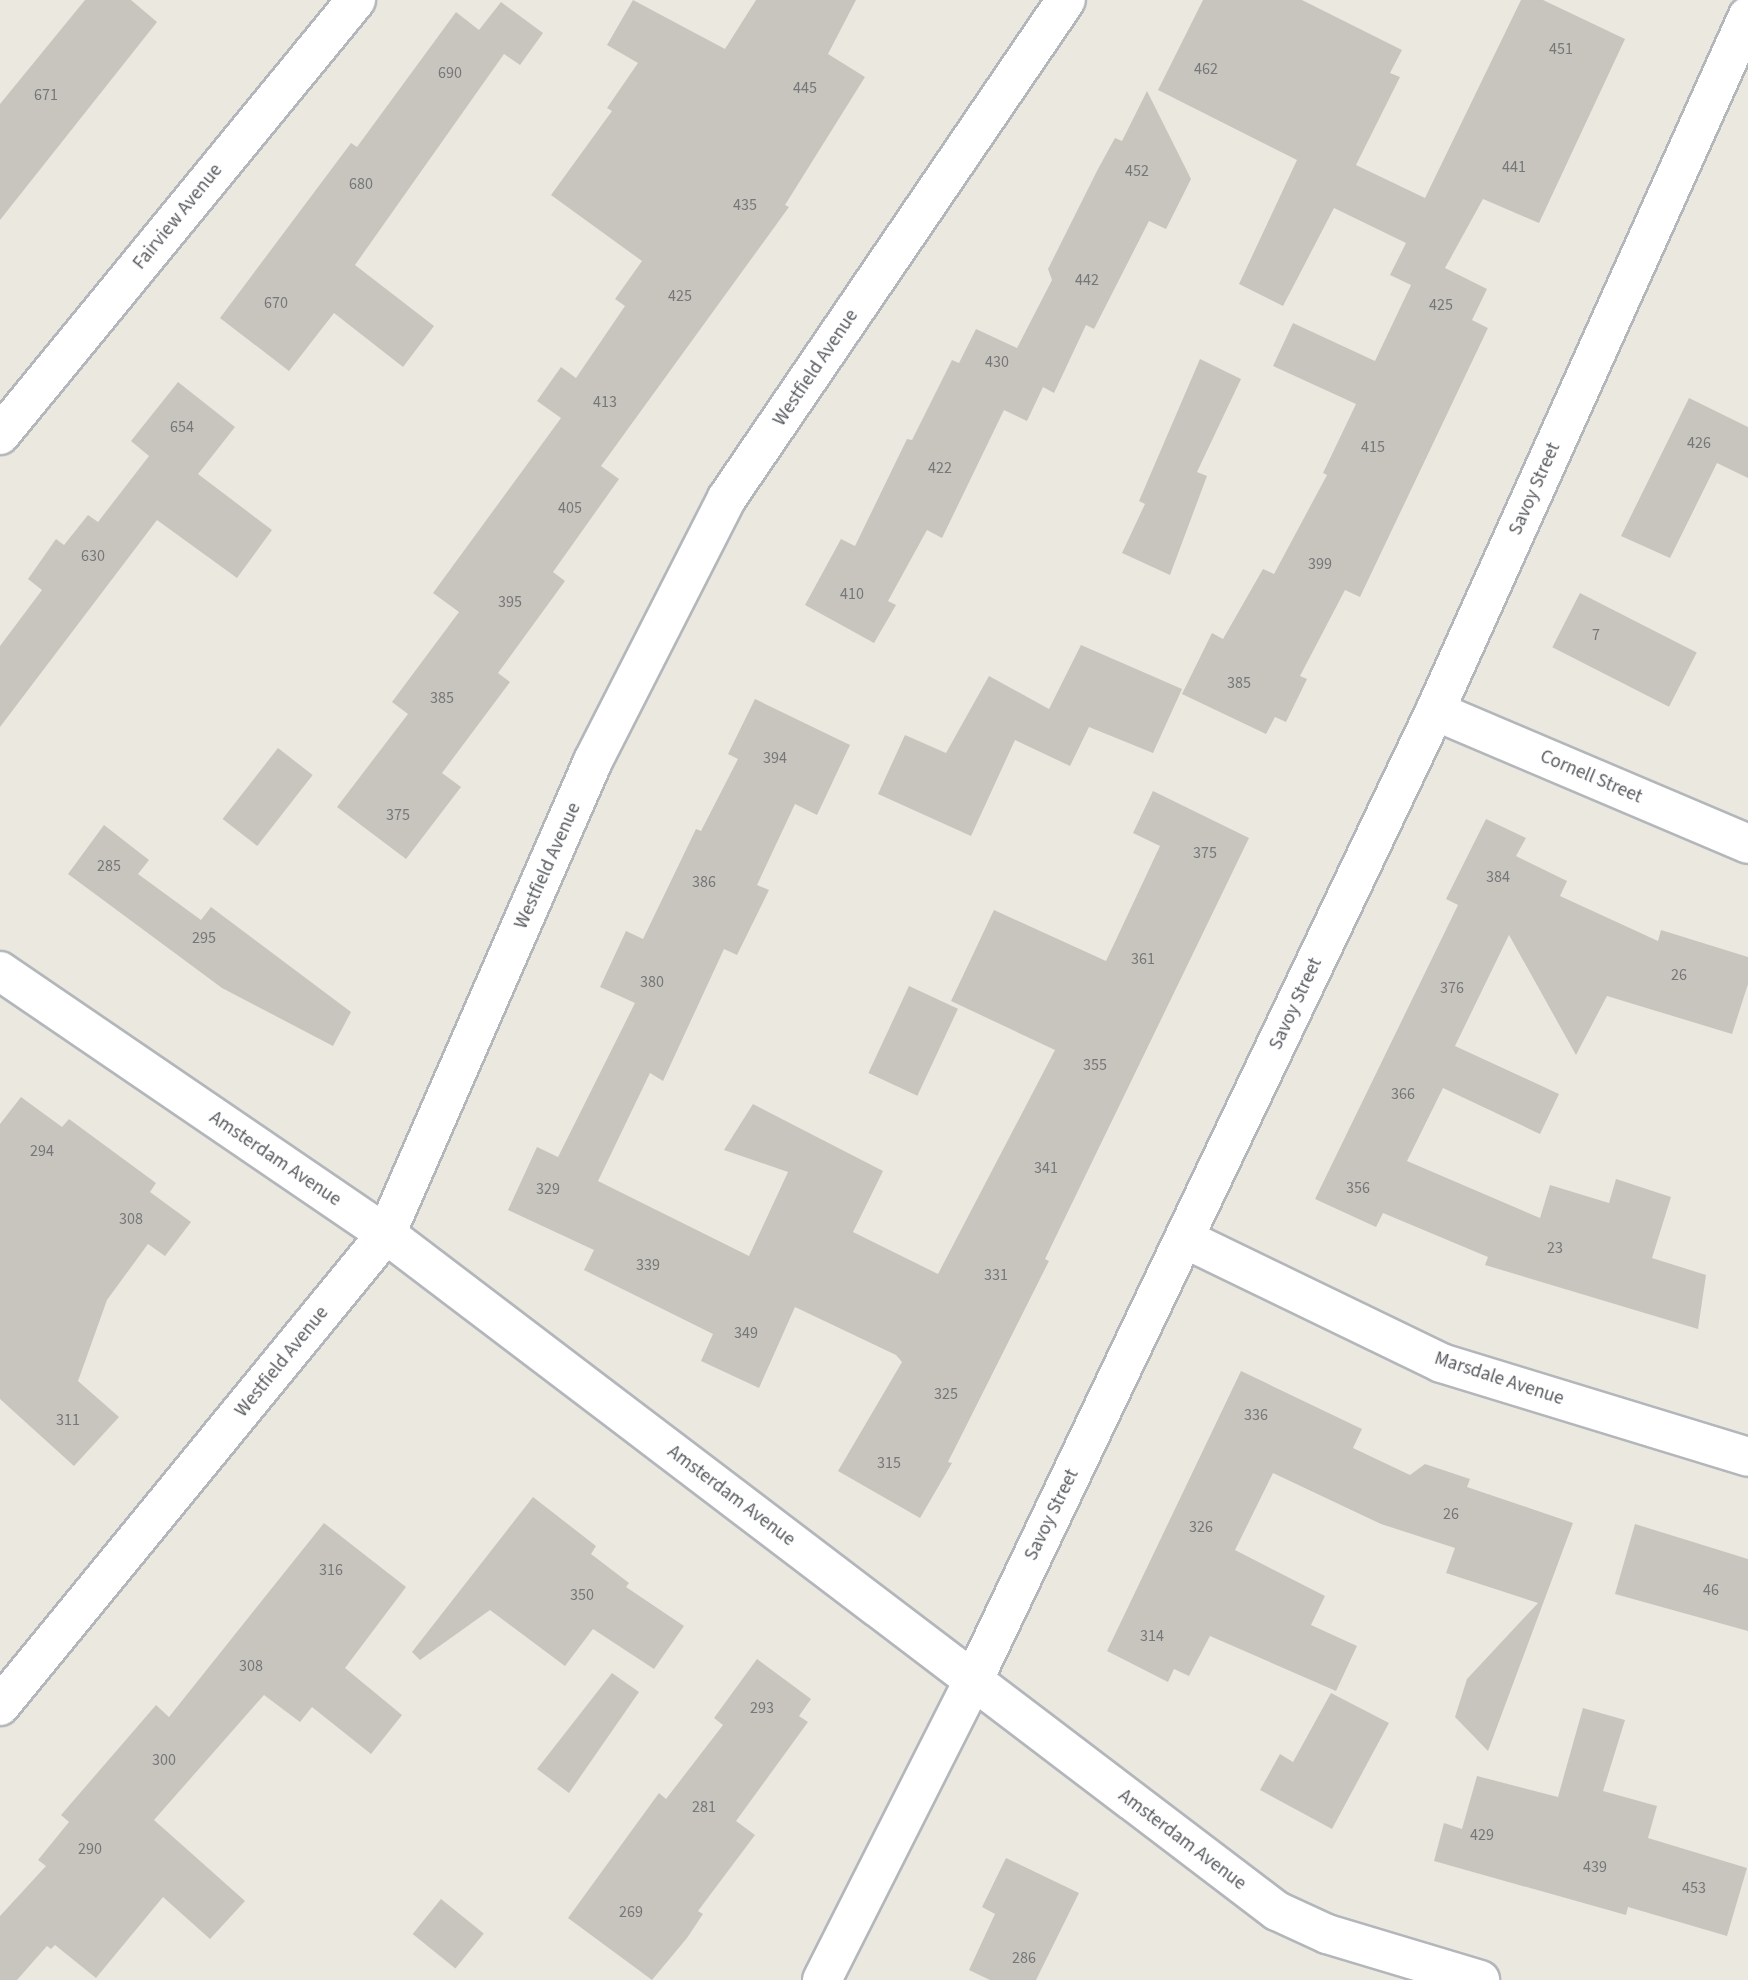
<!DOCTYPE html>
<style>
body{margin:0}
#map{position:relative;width:1748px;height:1980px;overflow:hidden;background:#ebe8e0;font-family:"Source Sans 3",sans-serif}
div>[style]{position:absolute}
.building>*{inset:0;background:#c8c5bf;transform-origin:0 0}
.roads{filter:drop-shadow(2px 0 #b3b6ba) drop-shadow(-2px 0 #b3b6ba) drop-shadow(0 2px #b3b6ba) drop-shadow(0 -2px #b3b6ba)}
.minor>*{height:38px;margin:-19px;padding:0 19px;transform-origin:19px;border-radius:19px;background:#fff}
.tertiary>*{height:38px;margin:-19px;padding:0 19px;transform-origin:19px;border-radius:19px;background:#fff}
span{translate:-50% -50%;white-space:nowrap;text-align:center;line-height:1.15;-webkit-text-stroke:5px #fff;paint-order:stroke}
.number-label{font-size:16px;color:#757778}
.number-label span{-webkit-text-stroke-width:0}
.street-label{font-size:19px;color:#595d60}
</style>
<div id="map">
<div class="building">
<div style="clip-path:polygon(85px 0,131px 0,157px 22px,0 220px,0 104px)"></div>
<div style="clip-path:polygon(633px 0,725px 49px,756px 0,856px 0,828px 54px,865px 77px,785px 205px,789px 207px,601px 466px,619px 479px,553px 572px,565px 581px,498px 673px,510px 682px,442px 773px,461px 787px,406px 859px,337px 807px,408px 714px,392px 702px,459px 612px,433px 593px,561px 418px,537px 401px,561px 367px,576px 378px,625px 306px,615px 299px,642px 261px,551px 195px,612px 111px,607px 108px,638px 63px,607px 45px)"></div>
<div style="clip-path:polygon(1203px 0,1302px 0,1402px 50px,1390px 73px,1400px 77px,1356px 165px,1425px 198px,1521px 0,1543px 0,1625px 39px,1539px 223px,1483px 199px,1445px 268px,1487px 289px,1472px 320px,1488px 328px,1360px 597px,1345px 590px,1300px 676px,1307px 679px,1286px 722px,1275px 717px,1266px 734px,1182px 694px,1212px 633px,1223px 639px,1263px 569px,1274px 574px,1327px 475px,1323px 473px,1356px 404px,1273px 366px,1293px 323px,1375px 361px,1411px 285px,1390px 275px,1406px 243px,1334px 208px,1283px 306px,1239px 284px,1297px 160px,1158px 90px)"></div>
<div style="clip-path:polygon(501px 2px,543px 33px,520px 65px,504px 54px,355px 265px,434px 326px,403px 367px,334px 313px,289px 371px,220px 318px,351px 143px,357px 147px,456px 12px,479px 30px)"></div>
<div style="clip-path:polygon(1147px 91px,1191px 179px,1166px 229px,1149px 221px,1094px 329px,1086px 325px,1054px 393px,1043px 387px,1027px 421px,1004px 410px,942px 538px,927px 530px,888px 601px,896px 605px,874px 643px,805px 605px,841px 539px,855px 546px,907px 439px,912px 440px,952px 360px,959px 363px,976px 329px,1017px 348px,1052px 280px,1048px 269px,1098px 169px,1115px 138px,1122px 141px)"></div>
<div style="clip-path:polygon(1200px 359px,1241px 379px,1197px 472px,1207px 476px,1170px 575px,1122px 553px,1145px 504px,1139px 501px)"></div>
<div style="clip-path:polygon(178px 382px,235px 427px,198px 474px,272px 530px,237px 578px,157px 520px,0 727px,0 646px,42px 590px,28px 579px,56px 539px,64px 545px,88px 515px,98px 522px,149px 456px,131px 441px)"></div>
<div style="clip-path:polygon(1689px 398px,1748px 427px,1748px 478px,1717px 463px,1670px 558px,1621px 536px)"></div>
<div style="left:1580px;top:593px;width:131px;height:61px;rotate:27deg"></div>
<div style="clip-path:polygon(1081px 645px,1182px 689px,1153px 753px,1089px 727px,1070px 766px,1015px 740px,971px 836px,878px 794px,905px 735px,946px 753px,989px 676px,1049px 709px)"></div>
<div style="clip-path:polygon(755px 699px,850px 745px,817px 815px,795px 804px,757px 885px,769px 890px,737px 955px,724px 949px,663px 1081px,650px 1073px,598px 1181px,749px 1256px,788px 1172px,724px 1150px,753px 1104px,883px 1171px,853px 1232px,938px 1274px,1055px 1050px,951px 1001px,994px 910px,1106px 961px,1160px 846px,1133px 833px,1153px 791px,1249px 838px,1045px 1259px,1049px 1261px,948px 1462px,952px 1463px,920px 1518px,838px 1471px,902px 1362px,896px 1355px,795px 1307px,759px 1388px,701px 1361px,713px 1334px,584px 1270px,594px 1250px,508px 1210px,537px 1147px,558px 1157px,635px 1003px,600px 987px,626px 931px,643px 939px,696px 829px,701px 831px,738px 759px,728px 754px)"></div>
<div style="left:278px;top:748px;width:44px;height:90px;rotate:38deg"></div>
<div style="clip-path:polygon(1486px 819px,1526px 838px,1516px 856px,1567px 881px,1560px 896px,1658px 941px,1661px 930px,1748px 957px,1748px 984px,1732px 1034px,1607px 996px,1576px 1055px,1509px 935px,1455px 1046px,1559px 1094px,1540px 1134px,1443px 1088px,1407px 1161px,1540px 1218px,1550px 1185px,1609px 1203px,1616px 1179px,1671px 1197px,1652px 1258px,1706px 1275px,1698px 1329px,1485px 1265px,1488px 1257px,1383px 1213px,1376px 1227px,1315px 1199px,1458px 905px,1446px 899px)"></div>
<div style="clip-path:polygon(104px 825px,149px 860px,138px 874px,201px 920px,211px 907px,351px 1012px,333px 1046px,222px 988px,68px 874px)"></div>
<div style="left:909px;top:986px;width:54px;height:96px;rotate:25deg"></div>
<div style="clip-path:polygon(21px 1097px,62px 1127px,69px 1119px,156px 1183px,150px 1192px,191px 1222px,165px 1256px,148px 1244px,107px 1300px,78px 1381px,119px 1417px,74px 1466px,0 1399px,0 1124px)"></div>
<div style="clip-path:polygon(1241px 1371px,1362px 1429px,1353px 1448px,1410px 1475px,1425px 1464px,1470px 1479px,1467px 1487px,1573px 1523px,1488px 1751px,1455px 1717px,1467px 1679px,1538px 1603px,1446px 1573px,1455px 1548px,1381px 1524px,1273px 1473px,1235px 1550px,1325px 1596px,1311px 1625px,1357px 1646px,1336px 1691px,1210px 1636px,1189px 1676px,1174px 1669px,1168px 1682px,1107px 1651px)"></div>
<div style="clip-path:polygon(533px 1497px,596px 1546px,591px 1554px,629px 1583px,626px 1587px,684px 1626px,654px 1669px,593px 1629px,565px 1666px,490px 1610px,420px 1660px,412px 1652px)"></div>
<div style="clip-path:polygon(324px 1523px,406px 1587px,345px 1668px,402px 1715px,371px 1754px,312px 1707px,300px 1722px,264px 1695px,154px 1820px,245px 1901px,210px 1939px,163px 1897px,96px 1978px,55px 1945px,51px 1949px,47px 1946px,17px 1980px,0 1980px,0 1916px,46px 1866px,38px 1860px,69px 1822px,61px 1815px,156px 1705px,169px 1717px)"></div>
<div style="clip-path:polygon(1635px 1524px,1748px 1559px,1748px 1631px,1615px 1594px)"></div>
<div style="clip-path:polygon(757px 1659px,811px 1699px,799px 1716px,808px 1722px,736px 1821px,755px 1835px,698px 1911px,703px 1914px,687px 1938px,652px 1980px,568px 1918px,659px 1793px,666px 1799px,723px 1725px,714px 1718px)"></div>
<div style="clip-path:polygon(612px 1673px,639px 1692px,569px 1793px,537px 1769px)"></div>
<div style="clip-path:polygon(1331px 1693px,1389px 1723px,1332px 1829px,1260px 1790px,1280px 1754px,1293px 1762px)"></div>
<div style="clip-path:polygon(1583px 1708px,1625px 1720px,1603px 1791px,1657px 1806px,1648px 1838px,1747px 1868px,1727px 1936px,1628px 1907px,1626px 1915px,1434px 1861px,1444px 1823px,1462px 1829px,1477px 1776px,1558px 1797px)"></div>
<div style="clip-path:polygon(1006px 1858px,1079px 1893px,1036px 1980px,990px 1980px,969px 1970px,995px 1914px,982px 1907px)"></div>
<div style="left:441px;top:1899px;width:55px;height:45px;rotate:39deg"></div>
</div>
<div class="roads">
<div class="minor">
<div style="left:0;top:435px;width:562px;rotate:-50.7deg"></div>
<div style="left:1435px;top:711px;width:340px;rotate:23deg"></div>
<div style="left:0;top:971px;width:467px;rotate:34.3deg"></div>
<div style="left:386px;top:1234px;width:1119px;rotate:37.23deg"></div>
<div style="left:1277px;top:1911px;width:55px;rotate:24.7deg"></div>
<div style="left:1327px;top:1934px;width:160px;rotate:16.7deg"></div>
<div style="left:1185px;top:1239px;width:284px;rotate:25.8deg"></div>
<div style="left:1441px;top:1363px;width:321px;rotate:17deg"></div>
<div style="left:822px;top:1980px;width:335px;rotate:-63.2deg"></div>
<div style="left:973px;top:1681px;width:1074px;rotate:-64.53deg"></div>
<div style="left:1435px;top:711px;width:762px;rotate:-65.76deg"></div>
</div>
<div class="tertiary">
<div style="left:0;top:1706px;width:610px;rotate:-50.72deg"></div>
<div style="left:386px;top:1234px;width:516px;rotate:-66.36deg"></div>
<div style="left:593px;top:761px;width:295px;rotate:-63deg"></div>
<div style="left:727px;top:498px;width:602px;rotate:-55.76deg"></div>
</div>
</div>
<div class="number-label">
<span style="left:1561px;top:49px">451</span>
<span style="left:1206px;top:69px">462</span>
<span style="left:450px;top:73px">690</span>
<span style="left:805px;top:88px">445</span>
<span style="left:46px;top:95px">671</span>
<span style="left:1514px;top:167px">441</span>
<span style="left:1137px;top:171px">452</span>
<span style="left:361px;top:184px">680</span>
<span style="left:745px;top:205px">435</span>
<span style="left:1087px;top:280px">442</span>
<span style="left:680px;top:296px">425</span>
<span style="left:276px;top:303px">670</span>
<span style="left:1441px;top:305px">425</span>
<span style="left:997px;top:362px">430</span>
<span style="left:605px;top:402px">413</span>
<span style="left:182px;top:427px">654</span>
<span style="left:1699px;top:443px">426</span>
<span style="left:1373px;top:447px">415</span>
<span style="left:940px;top:468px">422</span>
<span style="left:570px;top:508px">405</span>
<span style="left:93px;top:556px">630</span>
<span style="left:1320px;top:564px">399</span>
<span style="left:852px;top:594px">410</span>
<span style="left:510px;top:602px">395</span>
<span style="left:1596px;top:635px">7</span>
<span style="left:1239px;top:683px">385</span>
<span style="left:442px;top:698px">385</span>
<span style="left:775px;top:758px">394</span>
<span style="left:398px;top:815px">375</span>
<span style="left:1205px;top:853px">375</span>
<span style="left:109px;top:866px">285</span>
<span style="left:1498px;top:877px">384</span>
<span style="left:704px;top:882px">386</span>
<span style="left:204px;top:938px">295</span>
<span style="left:1143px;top:959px">361</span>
<span style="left:1679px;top:975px">26</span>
<span style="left:652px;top:982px">380</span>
<span style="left:1452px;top:988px">376</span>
<span style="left:1095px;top:1065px">355</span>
<span style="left:1403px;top:1094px">366</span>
<span style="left:42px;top:1151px">294</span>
<span style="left:1046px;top:1168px">341</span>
<span style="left:1358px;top:1188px">356</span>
<span style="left:548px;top:1189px">329</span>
<span style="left:131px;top:1219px">308</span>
<span style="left:1555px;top:1248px">23</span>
<span style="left:648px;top:1265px">339</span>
<span style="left:996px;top:1275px">331</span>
<span style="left:746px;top:1333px">349</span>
<span style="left:946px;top:1394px">325</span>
<span style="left:1256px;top:1415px">336</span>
<span style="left:68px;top:1420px">311</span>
<span style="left:889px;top:1463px">315</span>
<span style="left:1451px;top:1514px">26</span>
<span style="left:1201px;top:1527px">326</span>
<span style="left:331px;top:1570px">316</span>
<span style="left:1711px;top:1590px">46</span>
<span style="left:582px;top:1595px">350</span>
<span style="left:1152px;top:1636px">314</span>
<span style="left:251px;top:1666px">308</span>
<span style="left:762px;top:1708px">293</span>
<span style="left:164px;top:1760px">300</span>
<span style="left:704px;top:1807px">281</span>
<span style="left:1482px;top:1835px">429</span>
<span style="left:90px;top:1849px">290</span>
<span style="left:1595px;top:1867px">439</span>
<span style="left:1694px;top:1888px">453</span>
<span style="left:631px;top:1912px">269</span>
<span style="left:1024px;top:1958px">286</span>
</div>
<div class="street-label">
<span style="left:178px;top:217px;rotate:-51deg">Fairview Avenue</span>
<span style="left:816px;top:368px;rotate:-56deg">Westfield Avenue</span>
<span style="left:1535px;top:489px;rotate:-66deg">Savoy Street</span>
<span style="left:1591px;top:777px;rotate:23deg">Cornell Street</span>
<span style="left:548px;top:866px;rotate:-66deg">Westfield Avenue</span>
<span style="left:1296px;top:1004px;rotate:-65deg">Savoy Street</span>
<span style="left:275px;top:1159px;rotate:34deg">Amsterdam Avenue</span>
<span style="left:282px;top:1362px;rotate:-51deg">Westfield Avenue</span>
<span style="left:1499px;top:1379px;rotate:18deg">Marsdale Avenue</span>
<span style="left:731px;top:1496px;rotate:37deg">Amsterdam Avenue</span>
<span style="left:1052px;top:1515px;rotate:-64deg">Savoy Street</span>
<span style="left:1182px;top:1840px;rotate:37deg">Amsterdam Avenue</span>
</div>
</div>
